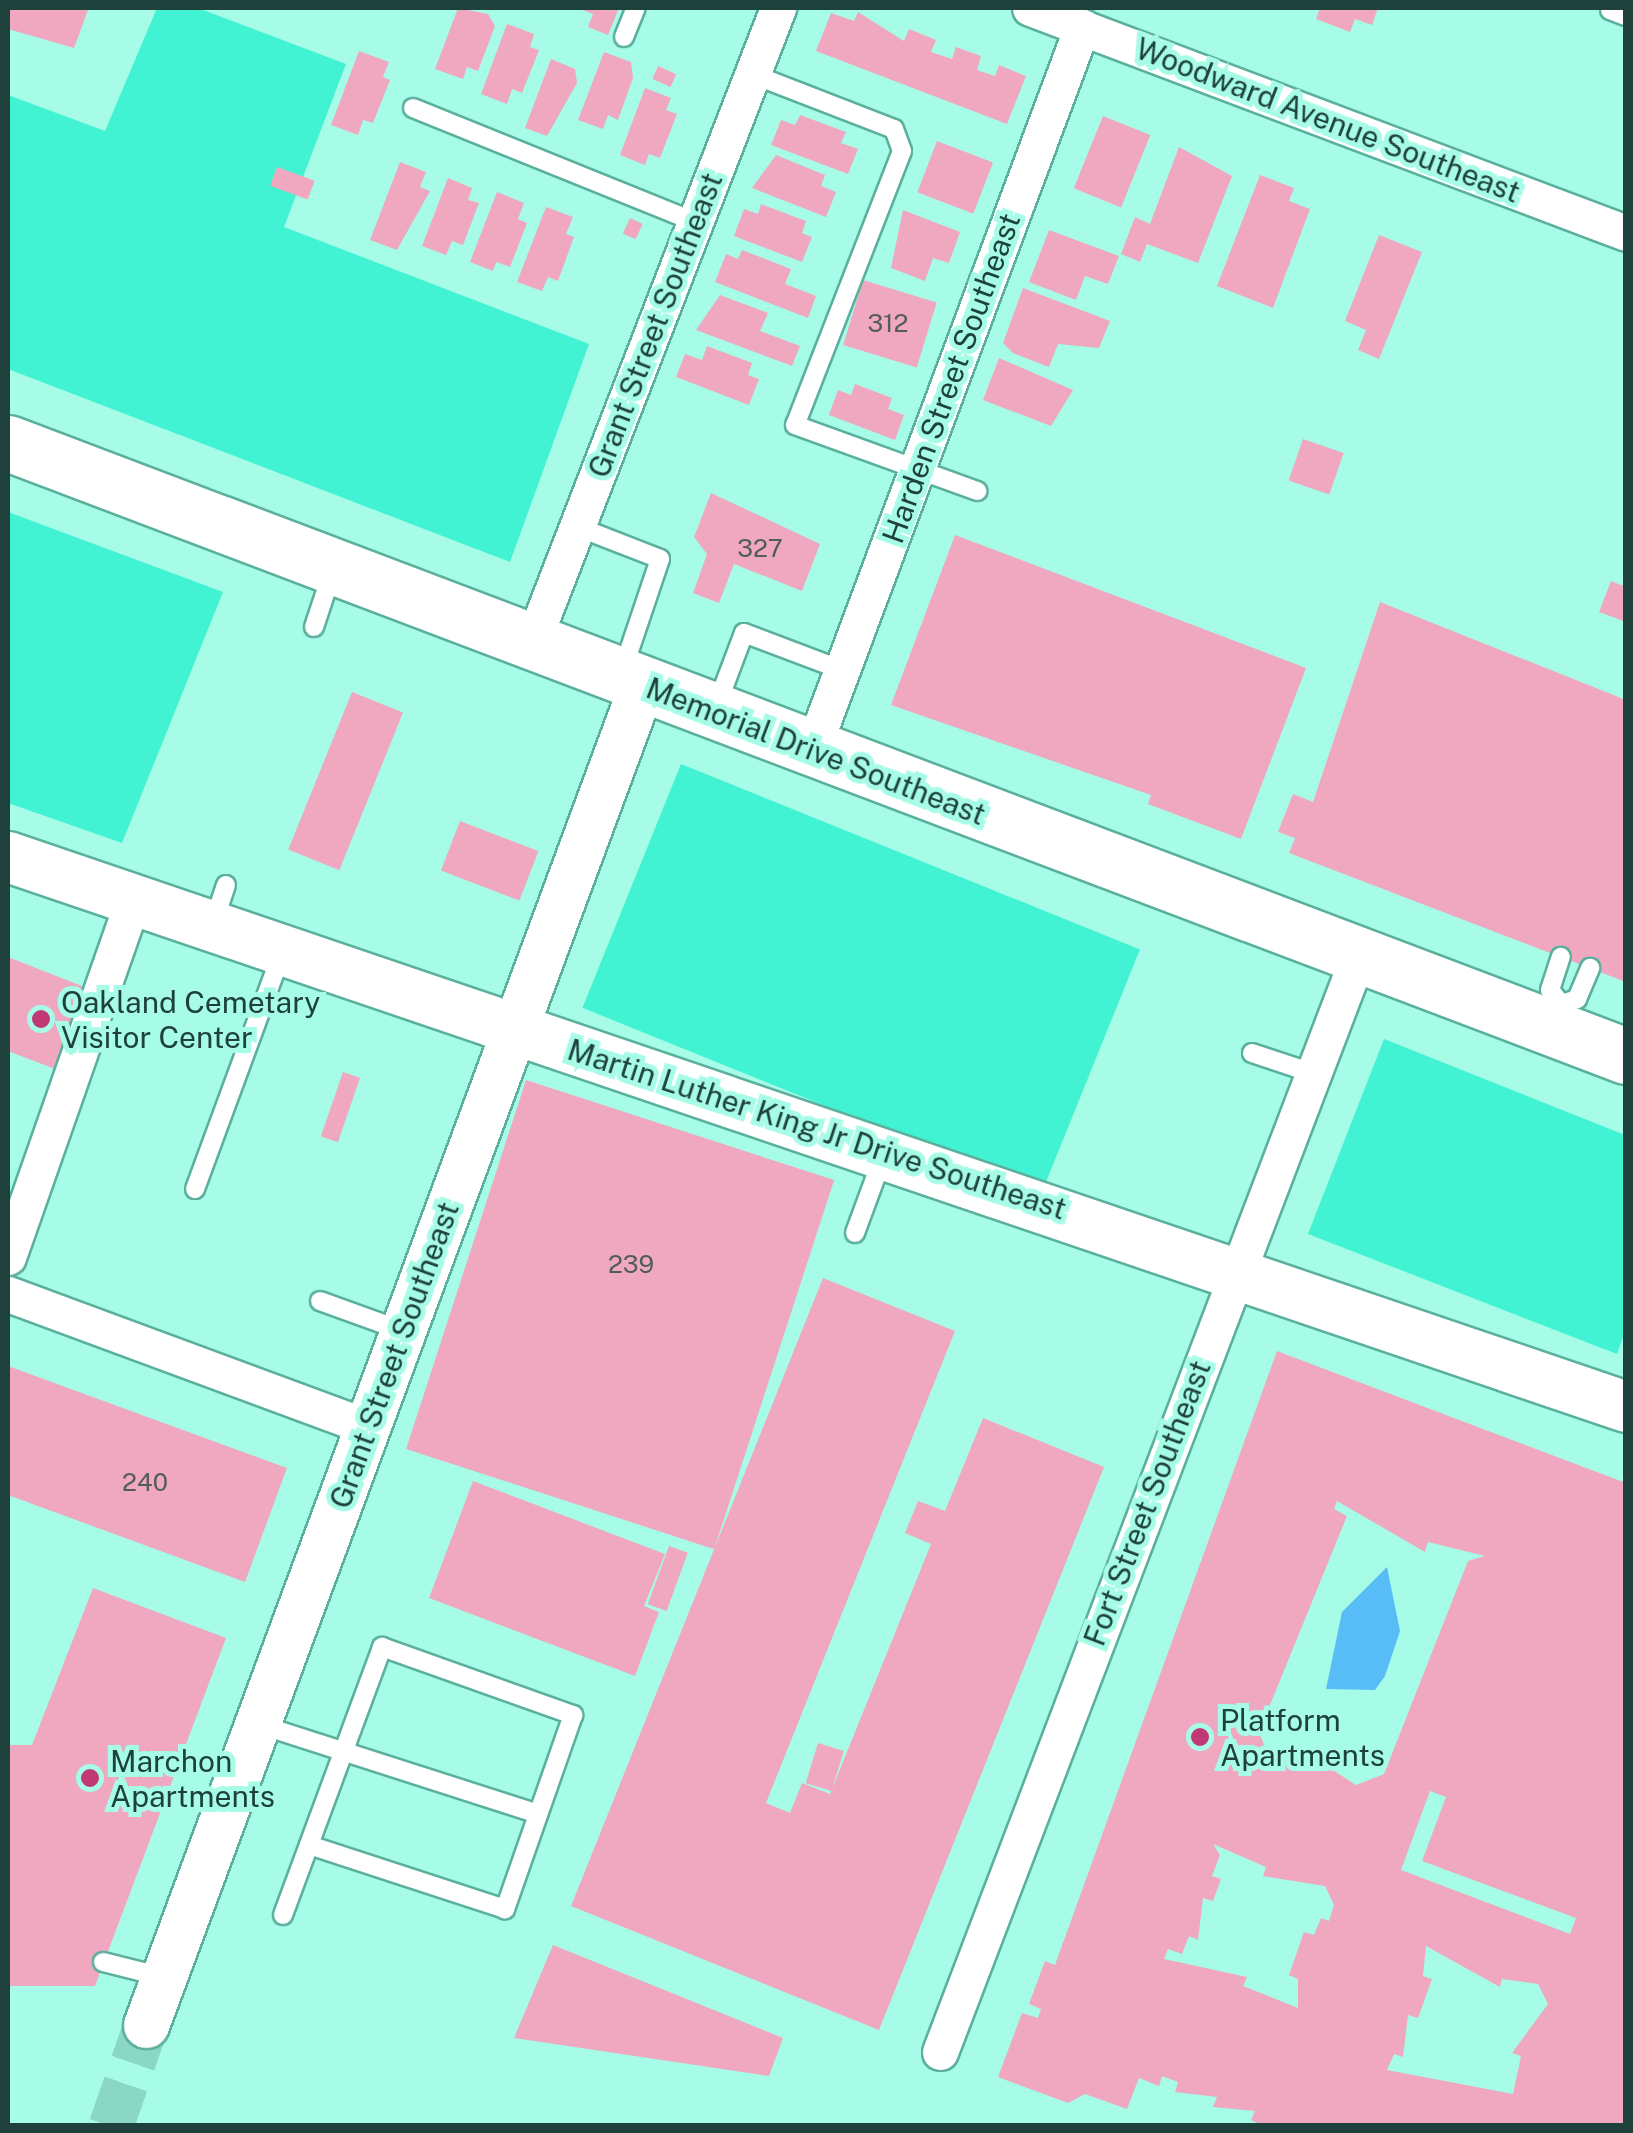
<!DOCTYPE html>
<style>
body{margin:0}
#map{position:relative;width:1633px;height:2133px;overflow:hidden;background:#a6fce7;font-family:"Public Sans",sans-serif}
div>[style]{position:absolute}
.green>*{inset:0;background:#41f3d3;transform-origin:0 0}
.water>*{inset:0;background:#58bcf7}
.building>*{inset:0;background:#efa8c0;transform-origin:0 0}
.tertiary-tunnel>*{height:45px;margin-top:-22.5px;transform-origin:0;background:repeating-linear-gradient(90deg,#8bd7c5 0 45px,transparent 0 67px)}
.roads{filter:drop-shadow(2px 0 #5ab09d) drop-shadow(-2px 0 #5ab09d) drop-shadow(0 2px #5ab09d) drop-shadow(0 -2px #5ab09d)}
.service>*{height:18px;margin:-9px;padding:0 9px;transform-origin:9px;border-radius:9px;background:#fff}
.minor>*{height:35px;margin:-17.5px;padding:0 17.5px;transform-origin:17.5px;border-radius:17.5px;background:#fff}
.tertiary>*{height:45px;margin:-22.5px;padding:0 22.5px;transform-origin:22.5px;border-radius:22.5px;background:#fff}
.secondary>*{height:50px;margin:-25px;padding:0 25px;transform-origin:25px;border-radius:25px;background:#fff}
.primary>*{height:55px;margin:-27.5px;padding:0 27.5px;transform-origin:27.5px;border-radius:27.5px;background:#fff}
.dots>*{width:28px;height:28px;translate:-50% -50%;box-sizing:border-box;border:5px solid #a6fce7;border-radius:50%}
span{translate:-50% -50%;white-space:nowrap;text-align:center;line-height:1.15;-webkit-text-stroke:10px #a6fce7;paint-order:stroke}
.number-label{font-size:25px;color:#525c5c}
.number-label span{-webkit-text-stroke-width:0}
.street-label{font-size:30px;color:#1e423b}
.poi-label{font-size:30px;color:#1e423b}
.left{translate:0 -50%;text-align:left}
.frame{position:absolute;inset:0;border:10px solid #1e423b;pointer-events:none}
</style>
<div id="map">
<div class="green">
<div style="clip-path:polygon(157px 8px,198px 8px,346px 64px,284px 227px,589px 344px,510px 562px,8px 369px,8px 95px,105px 131px)"></div>
<div style="clip-path:polygon(8px 512px,223px 592px,122px 843px,8px 803px)"></div>
<div style="left:681px;top:764px;width:495px;height:263px;rotate:22deg"></div>
<div style="clip-path:polygon(1384px 1039px,1625px 1135px,1626px 1329px,1617px 1354px,1308px 1234px)"></div>
</div>
<div class="water">
<div style="clip-path:polygon(1387px 1567px,1400px 1631px,1385px 1676px,1375px 1690px,1326px 1689px,1342px 1612px)"></div>
</div>
<div class="building">
<div style="clip-path:polygon(8px 8px,80px 8px,88px 10px,74px 48px,8px 29px)"></div>
<div style="clip-path:polygon(458px 8px,488px 14px,495px 26px,478px 71px,467px 67px,463px 79px,435px 69px)"></div>
<div style="clip-path:polygon(577px 8px,619px 8px,608px 35px,588px 27px,593px 14px)"></div>
<div style="clip-path:polygon(1320px 8px,1378px 8px,1372px 25px,1355px 19px,1350px 32px,1316px 19px)"></div>
<div style="clip-path:polygon(858px 12px,904px 41px,909px 29px,936px 40px,931px 52px,952px 59px,956px 47px,981px 56px,977px 70px,995px 76px,999px 65px,1026px 76px,1007px 124px,816px 51px,831px 13px,854px 21px)"></div>
<div style="clip-path:polygon(507px 24px,534px 34px,530px 47px,539px 50px,522px 93px,512px 89px,507px 104px,481px 94px)"></div>
<div style="clip-path:polygon(359px 51px,389px 62px,383px 77px,390px 80px,373px 123px,363px 120px,358px 135px,331px 125px)"></div>
<div style="clip-path:polygon(604px 52px,631px 62px,633px 78px,618px 120px,608px 115px,603px 129px,578px 120px)"></div>
<div style="clip-path:polygon(551px 59px,575px 69px,577px 83px,547px 136px,525px 128px)"></div>
<div style="left:658px;top:66px;width:20px;height:14px;rotate:24deg"></div>
<div style="clip-path:polygon(645px 88px,671px 98px,666px 110px,677px 114px,660px 158px,649px 154px,645px 165px,620px 155px)"></div>
<div style="clip-path:polygon(800px 115px,846px 132px,841px 143px,858px 149px,848px 174px,771px 145px,781px 120px,795px 125px)"></div>
<div style="left:1103px;top:116px;width:51px;height:78px;rotate:22deg"></div>
<div style="left:937px;top:141px;width:60px;height:55px;rotate:21deg"></div>
<div style="clip-path:polygon(1179px 147px,1232px 176px,1198px 263px,1147px 244px,1140px 262px,1121px 254px,1135px 217px,1150px 224px)"></div>
<div style="clip-path:polygon(776px 155px,825px 175px,821px 186px,836px 192px,826px 217px,752px 188px)"></div>
<div style="clip-path:polygon(400px 162px,426px 172px,420px 187px,430px 191px,397px 250px,370px 240px)"></div>
<div style="left:277px;top:167px;width:40px;height:20px;rotate:20deg"></div>
<div style="clip-path:polygon(1260px 175px,1294px 188px,1289px 201px,1310px 209px,1273px 308px,1217px 286px)"></div>
<div style="clip-path:polygon(448px 178px,472px 188px,468px 200px,479px 203px,463px 245px,452px 241px,446px 255px,422px 246px)"></div>
<div style="clip-path:polygon(497px 192px,524px 203px,518px 219px,527px 223px,510px 267px,496px 262px,493px 271px,470px 262px)"></div>
<div style="clip-path:polygon(761px 204px,806px 221px,802px 233px,812px 237px,802px 262px,734px 236px,744px 209px,758px 214px)"></div>
<div style="clip-path:polygon(546px 207px,573px 217px,566px 234px,574px 237px,558px 281px,548px 277px,542px 291px,517px 282px)"></div>
<div style="clip-path:polygon(903px 210px,960px 232px,949px 263px,933px 258px,925px 281px,891px 268px)"></div>
<div style="left:630px;top:218px;width:14px;height:17px;rotate:25deg"></div>
<div style="clip-path:polygon(1049px 230px,1119px 256px,1108px 284px,1085px 276px,1076px 300px,1029px 282px)"></div>
<div style="clip-path:polygon(1379px 235px,1422px 252px,1379px 359px,1358px 350px,1366px 330px,1345px 321px)"></div>
<div style="clip-path:polygon(742px 250px,791px 269px,785px 284px,816px 296px,808px 318px,715px 282px,726px 254px,738px 259px)"></div>
<div style="left:863px;top:280px;width:77px;height:68px;rotate:17deg"></div>
<div style="clip-path:polygon(1023px 288px,1110px 321px,1099px 348px,1058px 344px,1049px 367px,1013px 353px,1003px 343px)"></div>
<div style="clip-path:polygon(720px 295px,768px 313px,760px 331px,800px 346px,792px 366px,696px 330px)"></div>
<div style="clip-path:polygon(707px 346px,752px 363px,748px 375px,759px 379px,749px 405px,676px 377px,685px 354px,702px 360px)"></div>
<div style="clip-path:polygon(999px 358px,1073px 390px,1051px 426px,983px 400px)"></div>
<div style="clip-path:polygon(855px 384px,892px 398px,888px 409px,904px 415px,895px 440px,829px 415px,838px 390px,851px 395px)"></div>
<div style="left:1303px;top:439px;width:43px;height:44px;rotate:19deg"></div>
<div style="clip-path:polygon(711px 493px,820px 544px,802px 591px,734px 564px,719px 603px,693px 593px,707px 554px,694px 537px)"></div>
<div style="clip-path:polygon(955px 535px,1306px 668px,1241px 839px,1148px 804px,1151px 795px,891px 705px)"></div>
<div style="clip-path:polygon(1611px 581px,1626px 587px,1626px 622px,1599px 612px)"></div>
<div style="clip-path:polygon(1380px 602px,1626px 700px,1626px 982px,1289px 853px,1295px 838px,1278px 832px,1293px 794px,1313px 802px)"></div>
<div style="left:352px;top:692px;width:55px;height:170px;rotate:22deg"></div>
<div style="left:460px;top:821px;width:84px;height:53px;rotate:21deg"></div>
<div style="clip-path:polygon(8px 957px,87px 988px,55px 1069px,8px 1051px)"></div>
<div style="left:343px;top:1072px;width:18px;height:68px;rotate:19deg"></div>
<div style="left:526px;top:1080px;width:324px;height:388px;rotate:18deg"></div>
<div style="clip-path:polygon(823px 1278px,955px 1331px,766px 1803px,790px 1813px,802px 1783px,830px 1794px,931px 1544px,905px 1533px,918px 1501px,945px 1511px,983px 1418px,1104px 1467px,879px 2030px,571px 1906px)"></div>
<div style="clip-path:polygon(evenodd,1277px 1351px,1626px 1483px,1626px 2126px,1264px 2126px,1251px 2120px,1255px 2111px,1213px 2107px,1217px 2097px,1175px 2092px,1178px 2082px,1162px 2076px,1159px 2086px,1139px 2078px,1127px 2109px,1085px 2094px,1068px 2103px,998px 2077px,1022px 2013px,1038px 2018px,1041px 2009px,1029px 2004px,1045px 1961px,1055px 1965px,1277px 1351px,1337px 1501px,1425px 1552px,1428px 1542px,1485px 1556px,1468px 1561px,1384px 1774px,1356px 1785px,1325px 1765px,1328px 1756px,1267px 1752px,1259px 1732px,1347px 1516px,1334px 1509px,1337px 1501px,1277px 1351px,1430px 1791px,1446px 1797px,1422px 1861px,1576px 1918px,1570px 1934px,1401px 1870px,1430px 1791px,1277px 1351px,1213px 1844px,1266px 1867px,1263px 1876px,1325px 1886px,1334px 1905px,1329px 1921px,1321px 1918px,1314px 1935px,1304px 1932px,1289px 1975px,1298px 1979px,1298px 2008px,1243px 1986px,1247px 1977px,1164px 1959px,1168px 1949px,1182px 1954px,1189px 1936px,1198px 1940px,1203px 1898px,1213px 1901px,1221px 1879px,1212px 1876px,1220px 1855px,1213px 1844px,1277px 1351px,1426px 1946px,1500px 1987px,1502px 1979px,1538px 1984px,1548px 2004px,1512px 2053px,1521px 2056px,1513px 2094px,1387px 2070px,1394px 2054px,1403px 2057px,1408px 2015px,1418px 2018px,1432px 1979px,1423px 1976px,1426px 1946px)"></div>
<div style="clip-path:polygon(8px 1366px,287px 1468px,245px 1582px,8px 1495px)"></div>
<div style="clip-path:polygon(473px 1481px,665px 1554px,644px 1606px,659px 1612px,635px 1676px,429px 1598px)"></div>
<div style="left:669px;top:1546px;width:20px;height:62px;rotate:20deg"></div>
<div style="clip-path:polygon(93px 1588px,226px 1638px,95px 1986px,8px 1986px,8px 1745px,32px 1745px)"></div>
<div style="left:818px;top:1743px;width:27px;height:42px;rotate:17deg"></div>
<div style="clip-path:polygon(553px 1945px,783px 2038px,769px 2076px,514px 2038px)"></div>
</div>
<div class="tertiary-tunnel">
<div style="left:111px;top:2126px;width:107px;rotate:-70.9deg"></div>
</div>
<div class="roads">
<div class="service">
<div style="left:1610px;top:10px;width:17px;rotate:21deg"></div>
<div style="left:624px;top:37px;width:31px;rotate:-68deg"></div>
<div style="left:752px;top:74px;width:152px;rotate:21.2deg"></div>
<div style="left:894px;top:129px;width:23px;rotate:70deg"></div>
<div style="left:902px;top:151px;width:294px;rotate:111.3deg"></div>
<div style="left:795px;top:425px;width:194px;rotate:19.9deg"></div>
<div style="left:413px;top:108px;width:304px;rotate:22deg"></div>
<div style="left:578px;top:527px;width:88px;rotate:21.3deg"></div>
<div style="left:660px;top:559px;width:116px;rotate:108.6deg"></div>
<div style="left:314px;top:627px;width:57px;rotate:-71.6deg"></div>
<div style="left:716px;top:707px;width:79px;rotate:-69.3deg"></div>
<div style="left:744px;top:633px;width:105px;rotate:20.7deg"></div>
<div style="left:213px;top:924px;width:41px;rotate:-71.6deg"></div>
<div style="left:1561px;top:1004px;width:18px;rotate:-128deg"></div>
<div style="left:1550px;top:990px;width:35px;rotate:-72deg"></div>
<div style="left:1561px;top:1004px;width:17px;rotate:-17deg"></div>
<div style="left:1577px;top:999px;width:34px;rotate:-67deg"></div>
<div style="left:1252px;top:1053px;width:63px;rotate:18.4deg"></div>
<div style="left:195px;top:1189px;width:252px;rotate:-69.8deg"></div>
<div style="left:855px;top:1233px;width:81px;rotate:-69.8deg"></div>
<div style="left:320px;top:1301px;width:88px;rotate:19.9deg"></div>
<div style="left:258px;top:1724px;width:294px;rotate:17.8deg"></div>
<div style="left:283px;top:1915px;width:286px;rotate:-69.7deg"></div>
<div style="left:382px;top:1647px;width:203px;rotate:19.6deg"></div>
<div style="left:573px;top:1715px;width:206px;rotate:109.3deg"></div>
<div style="left:505px;top:1909px;width:206px;rotate:-161.9deg"></div>
<div style="left:103px;top:1962px;width:62px;rotate:14deg"></div>
</div>
<div class="minor">
<div style="left:1030px;top:8px;width:637px;rotate:20.68deg"></div>
<div style="left:532px;top:643px;width:681px;rotate:-68.82deg"></div>
<div style="left:812px;top:750px;width:772px;rotate:-69.52deg"></div>
<div style="left:8px;top:1257px;width:375px;rotate:-70.7deg"></div>
<div style="left:8px;top:1294px;width:383px;rotate:20.3deg"></div>
<div style="left:940px;top:2052px;width:1172px;rotate:-69.11deg"></div>
</div>
<div class="tertiary">
<div style="left:146px;top:2025px;width:1429px;rotate:-69.69deg"></div>
</div>
<div class="secondary">
<div style="left:8px;top:857px;width:1709px;rotate:18.77deg"></div>
</div>
<div class="primary">
<div style="left:8px;top:443px;width:1730px;rotate:20.75deg"></div>
</div>
</div>
<div class="dots">
<div style="left:41px;top:1019px;background:#c03874"></div>
<div style="left:1200px;top:1737px;background:#c03874"></div>
<div style="left:90px;top:1778px;background:#c03874"></div>
</div>
<div class="number-label">
<span style="left:888px;top:323px">312</span>
<span style="left:760px;top:548px">327</span>
<span style="left:631px;top:1264px">239</span>
<span style="left:145px;top:1482px">240</span>
</div>
<div class="street-label">
<span style="left:1328px;top:120px;rotate:21deg">Woodward Avenue Southeast</span>
<span style="left:655px;top:325px;rotate:-69deg">Grant Street Southeast</span>
<span style="left:951px;top:378px;rotate:-70deg">Harden Street Southeast</span>
<span style="left:816px;top:751px;rotate:21deg">Memorial Drive Southeast</span>
<span style="left:817px;top:1129px;rotate:18deg">Martin Luther King Jr Drive Southeast</span>
<span style="left:394px;top:1355px;rotate:-70deg">Grant Street Southeast</span>
<span style="left:1147px;top:1503px;rotate:-69deg">Fort Street Southeast</span>
</div>
<div class="poi-label">
<span class="left" style="left:61px;top:1019px">Oakland Cemetary<br>Visitor Center</span>
<span class="left" style="left:1220px;top:1737px">Platform<br>Apartments</span>
<span class="left" style="left:110px;top:1778px">Marchon<br>Apartments</span>
</div>
<div class="frame"></div>
</div>
